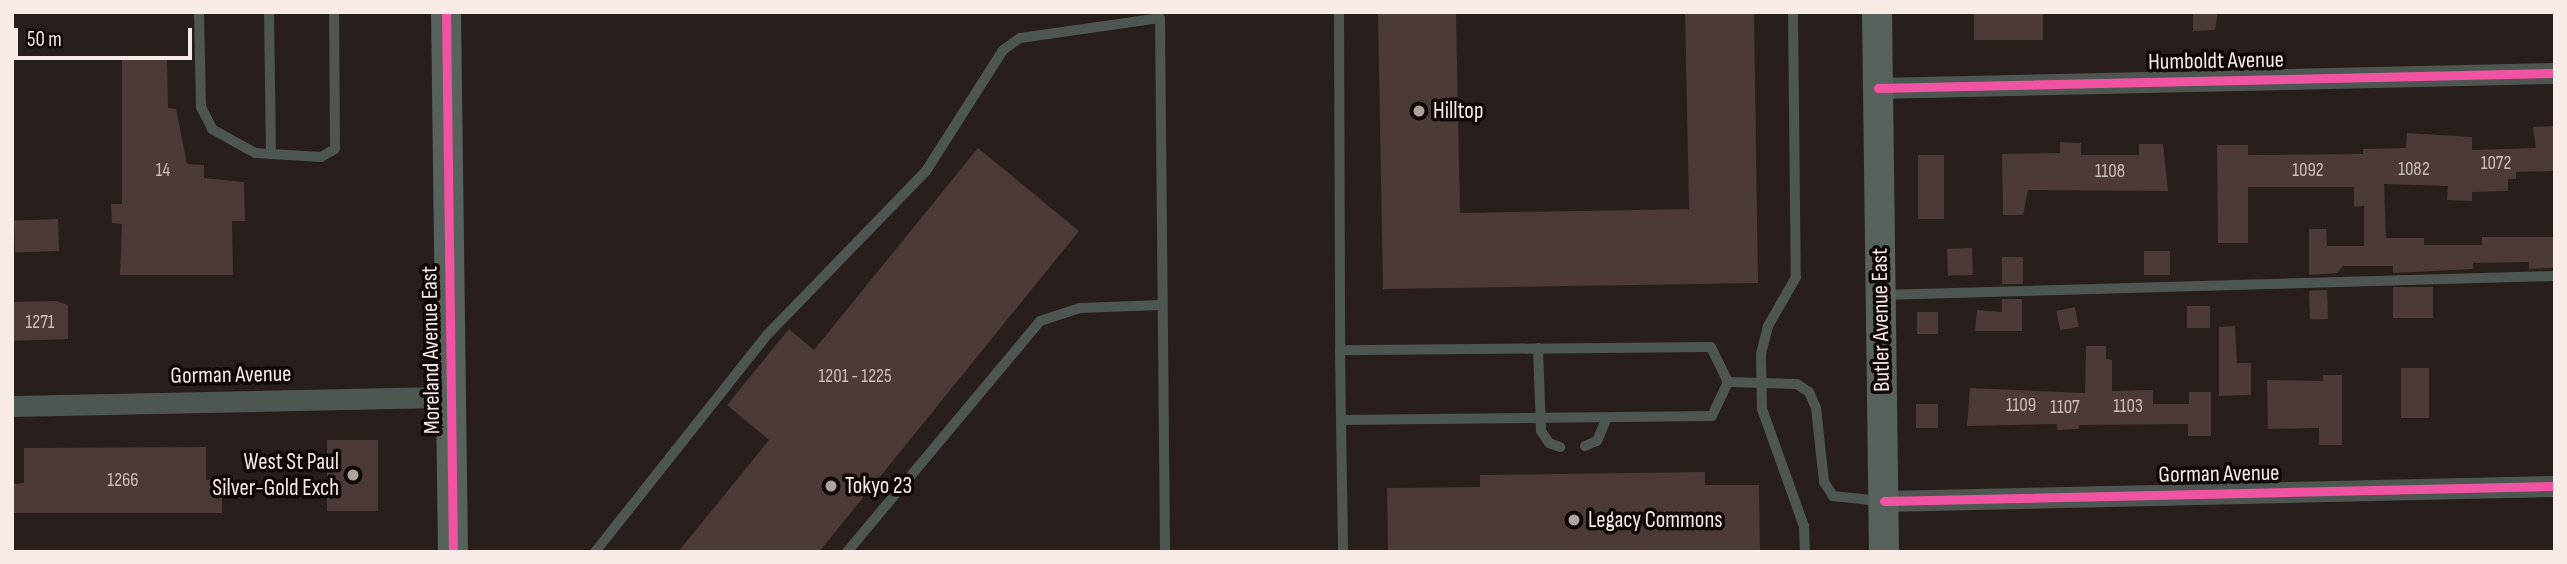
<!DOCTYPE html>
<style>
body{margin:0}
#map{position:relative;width:2567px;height:564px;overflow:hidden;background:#281e1c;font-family:"Sofia Sans Condensed",sans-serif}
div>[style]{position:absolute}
.building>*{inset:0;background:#4b3a37;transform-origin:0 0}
.lane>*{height:10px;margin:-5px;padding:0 5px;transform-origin:5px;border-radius:5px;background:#4e5651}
.street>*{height:21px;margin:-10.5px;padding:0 10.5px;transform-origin:10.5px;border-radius:10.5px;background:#4e5651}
.secondary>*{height:30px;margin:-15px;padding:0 15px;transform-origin:15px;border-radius:15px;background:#58625c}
.cycleway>*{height:9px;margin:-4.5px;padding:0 4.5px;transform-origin:4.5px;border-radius:4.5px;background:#f153a3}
.dots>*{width:19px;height:19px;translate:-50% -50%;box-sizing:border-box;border:4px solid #100806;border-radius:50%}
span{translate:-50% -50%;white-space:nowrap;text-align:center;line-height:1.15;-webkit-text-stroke:7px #100806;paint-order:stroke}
.number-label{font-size:19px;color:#ccbebb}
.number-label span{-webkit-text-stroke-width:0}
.street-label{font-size:23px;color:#f7eae7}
.poi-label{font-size:23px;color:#f7eae7}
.left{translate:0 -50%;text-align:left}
.right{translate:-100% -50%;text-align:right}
.frame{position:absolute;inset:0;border:14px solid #f7eae7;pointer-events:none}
.scale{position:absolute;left:14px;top:28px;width:178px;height:32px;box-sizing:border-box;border:4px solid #f7eae7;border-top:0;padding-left:9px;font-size:21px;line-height:24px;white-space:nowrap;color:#f7eae7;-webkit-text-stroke:5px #100806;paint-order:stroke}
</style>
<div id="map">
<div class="building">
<div style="clip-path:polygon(1378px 12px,1456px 12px,1460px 213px,1689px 209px,1685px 12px,1754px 12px,1758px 283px,1383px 289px)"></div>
<div style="left:1974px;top:12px;width:69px;height:28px"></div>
<div style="clip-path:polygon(2193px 12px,2218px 12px,2215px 30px,2193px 31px)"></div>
<div style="clip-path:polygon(122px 59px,167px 59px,168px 108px,176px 109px,187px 164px,204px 165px,204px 178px,244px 182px,245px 221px,232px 221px,233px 275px,120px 275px,122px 224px,112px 223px,111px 204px,122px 204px)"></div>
<div style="clip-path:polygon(2555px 126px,2555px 171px,2516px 172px,2516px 179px,2508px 179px,2508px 191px,2472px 192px,2472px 201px,2447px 200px,2448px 186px,2384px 184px,2386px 238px,2424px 238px,2424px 245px,2482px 245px,2482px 237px,2555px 237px,2555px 268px,2529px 269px,2529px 262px,2473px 263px,2473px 269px,2393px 273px,2393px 266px,2343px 266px,2337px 273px,2309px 275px,2309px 229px,2326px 229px,2327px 246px,2364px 246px,2364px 206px,2354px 207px,2354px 187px,2248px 187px,2248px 243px,2218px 243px,2217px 145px,2248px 145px,2248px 155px,2363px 154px,2363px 149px,2406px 148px,2407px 133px,2472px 137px,2472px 150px,2536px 148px,2533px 127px)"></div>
<div style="clip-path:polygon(2060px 142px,2081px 143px,2081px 155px,2139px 155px,2139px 144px,2163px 144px,2168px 191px,2028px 190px,2023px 215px,2003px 215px,2002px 154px,2060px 153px)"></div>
<div style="clip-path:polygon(978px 148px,1079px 231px,819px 552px,678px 552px,769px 440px,727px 405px,789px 329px,814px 350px)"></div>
<div style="left:1918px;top:155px;width:26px;height:64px"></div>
<div style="left:58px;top:219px;width:32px;height:44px;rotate:88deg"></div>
<div style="left:1972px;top:248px;width:27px;height:25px;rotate:88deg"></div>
<div style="left:2144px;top:251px;width:26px;height:24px"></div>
<div style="left:2002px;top:257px;width:21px;height:27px"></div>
<div style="left:2433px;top:287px;width:31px;height:40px;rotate:90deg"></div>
<div style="left:2327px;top:290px;width:29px;height:18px;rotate:88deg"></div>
<div style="clip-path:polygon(2002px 299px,2022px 299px,2022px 331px,1975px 331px,1977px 310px,2002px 312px)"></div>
<div style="clip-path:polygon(56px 301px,68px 305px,68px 339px,12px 341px,12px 302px)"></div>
<div style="left:2187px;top:306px;width:23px;height:22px"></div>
<div style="left:2075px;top:307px;width:20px;height:19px;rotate:79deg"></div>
<div style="left:1917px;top:312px;width:21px;height:22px"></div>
<div style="clip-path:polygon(2235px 326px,2237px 363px,2251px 363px,2251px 395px,2219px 396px,2219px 327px)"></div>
<div style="clip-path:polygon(2086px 346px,2106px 346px,2106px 359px,2112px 360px,2112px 391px,2153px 390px,2153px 404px,2189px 404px,2189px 392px,2211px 392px,2211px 436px,2188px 436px,2188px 424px,2079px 425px,2079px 429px,2057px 430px,2057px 424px,1967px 426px,1970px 388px,2085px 393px)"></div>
<div style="left:2401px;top:368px;width:28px;height:50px"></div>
<div style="clip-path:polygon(2323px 375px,2342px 375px,2342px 445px,2319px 445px,2319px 428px,2268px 429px,2267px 380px,2323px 381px)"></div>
<div style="left:1916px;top:404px;width:22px;height:24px"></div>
<div style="left:327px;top:440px;width:51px;height:71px"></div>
<div style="clip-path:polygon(206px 447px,206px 480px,222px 479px,222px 513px,12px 513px,12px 484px,24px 483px,24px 448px)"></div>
<div style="clip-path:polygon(1705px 472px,1705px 485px,1759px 485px,1760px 552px,1388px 552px,1387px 488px,1480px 487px,1480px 475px)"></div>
</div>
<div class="lane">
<div style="left:199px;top:12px;width:95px;rotate:88.8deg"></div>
<div style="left:201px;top:107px;width:25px;rotate:63deg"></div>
<div style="left:212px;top:129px;width:49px;rotate:29.2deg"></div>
<div style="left:255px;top:153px;width:66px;rotate:3.5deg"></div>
<div style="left:321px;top:157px;width:16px;rotate:-30deg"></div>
<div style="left:335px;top:149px;width:137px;rotate:-90.4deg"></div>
<div style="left:269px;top:12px;width:142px;rotate:89.2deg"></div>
<div style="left:1339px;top:12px;width:338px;rotate:89.8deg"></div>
<div style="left:1793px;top:12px;width:265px;rotate:89.4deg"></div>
<div style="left:1796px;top:277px;width:56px;rotate:119.7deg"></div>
<div style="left:1768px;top:326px;width:29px;rotate:104deg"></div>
<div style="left:1761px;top:354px;width:55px;rotate:89deg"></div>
<div style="left:1762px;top:409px;width:124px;rotate:70.3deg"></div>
<div style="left:1804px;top:526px;width:26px;rotate:88deg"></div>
<div style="left:1882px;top:295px;width:673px;rotate:-1.62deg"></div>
<div style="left:1538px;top:348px;width:83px;rotate:87.9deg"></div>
<div style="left:1541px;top:431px;width:14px;rotate:56deg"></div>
<div style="left:1549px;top:443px;width:12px;rotate:20deg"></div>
<div style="left:1728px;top:382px;width:39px;rotate:-116deg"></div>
<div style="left:1711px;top:347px;width:371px;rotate:179.5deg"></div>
<div style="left:1340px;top:350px;width:70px;rotate:89.2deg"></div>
<div style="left:1341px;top:420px;width:371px;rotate:-0.6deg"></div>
<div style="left:1712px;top:416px;width:38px;rotate:-65deg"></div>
<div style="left:1728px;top:382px;width:69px;rotate:1.7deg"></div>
<div style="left:1797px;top:384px;width:14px;rotate:34deg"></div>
<div style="left:1809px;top:392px;width:17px;rotate:66deg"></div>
<div style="left:1816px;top:408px;width:74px;rotate:83.8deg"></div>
<div style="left:1824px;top:482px;width:17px;rotate:57deg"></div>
<div style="left:1833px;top:496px;width:48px;rotate:5.9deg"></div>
<div style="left:1341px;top:420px;width:132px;rotate:89.1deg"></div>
<div style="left:1585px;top:446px;width:13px;rotate:-23deg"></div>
<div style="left:1597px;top:441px;width:25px;rotate:-67deg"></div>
<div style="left:595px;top:552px;width:278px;rotate:-51.6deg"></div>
<div style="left:768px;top:334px;width:227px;rotate:-45.9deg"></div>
<div style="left:926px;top:171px;width:143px;rotate:-57.5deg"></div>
<div style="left:1003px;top:50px;width:21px;rotate:-35deg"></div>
<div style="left:1020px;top:38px;width:141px;rotate:-8.1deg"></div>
<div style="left:1160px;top:18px;width:534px;rotate:89.46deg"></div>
<div style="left:847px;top:552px;width:301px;rotate:-50.1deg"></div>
<div style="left:1040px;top:321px;width:42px;rotate:-18deg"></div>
<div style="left:1080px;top:308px;width:81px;rotate:-2.1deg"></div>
</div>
<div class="street">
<div style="left:1878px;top:88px;width:677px;rotate:-1.27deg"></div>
<div style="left:12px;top:406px;width:439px;rotate:-1.2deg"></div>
<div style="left:1884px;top:501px;width:671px;rotate:-1.28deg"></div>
</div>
<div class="secondary">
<div style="left:446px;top:12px;width:540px;rotate:89.26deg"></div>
<div style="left:1877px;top:12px;width:540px;rotate:89.26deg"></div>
</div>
<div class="cycleway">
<div style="left:446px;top:12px;width:540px;rotate:89.26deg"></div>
<div style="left:1878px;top:88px;width:677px;rotate:-1.27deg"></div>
<div style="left:1884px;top:501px;width:671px;rotate:-1.28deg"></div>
</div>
<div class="dots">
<div style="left:1419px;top:111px;background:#afa3a0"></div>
<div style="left:353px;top:475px;background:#afa3a0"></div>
<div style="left:831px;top:486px;background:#afa3a0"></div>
<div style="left:1574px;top:520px;background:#afa3a0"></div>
</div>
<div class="number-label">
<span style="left:2496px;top:164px">1072</span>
<span style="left:2414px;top:170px">1082</span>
<span style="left:163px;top:171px">14</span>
<span style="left:2308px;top:171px">1092</span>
<span style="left:2110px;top:172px">1108</span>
<span style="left:40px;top:323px">1271</span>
<span style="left:855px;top:377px">1201 - 1225</span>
<span style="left:2021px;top:406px">1109</span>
<span style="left:2128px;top:407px">1103</span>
<span style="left:2065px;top:408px">1107</span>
<span style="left:123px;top:481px">1266</span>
</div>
<div class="street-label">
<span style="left:2216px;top:61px;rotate:-1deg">Humboldt Avenue</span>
<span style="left:1881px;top:320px;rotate:-91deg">Butler Avenue East</span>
<span style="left:431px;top:350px;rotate:-91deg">Moreland Avenue East</span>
<span style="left:231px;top:375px;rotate:-1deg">Gorman Avenue</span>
<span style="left:2219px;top:474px;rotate:-1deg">Gorman Avenue</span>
</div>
<div class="poi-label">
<span class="left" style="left:1433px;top:111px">Hilltop</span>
<span class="right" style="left:339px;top:475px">West St Paul<br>Silver-Gold Exch</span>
<span class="left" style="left:845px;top:486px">Tokyo 23</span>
<span class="left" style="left:1588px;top:520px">Legacy Commons</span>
</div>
<div class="frame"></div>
<div class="scale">50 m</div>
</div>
